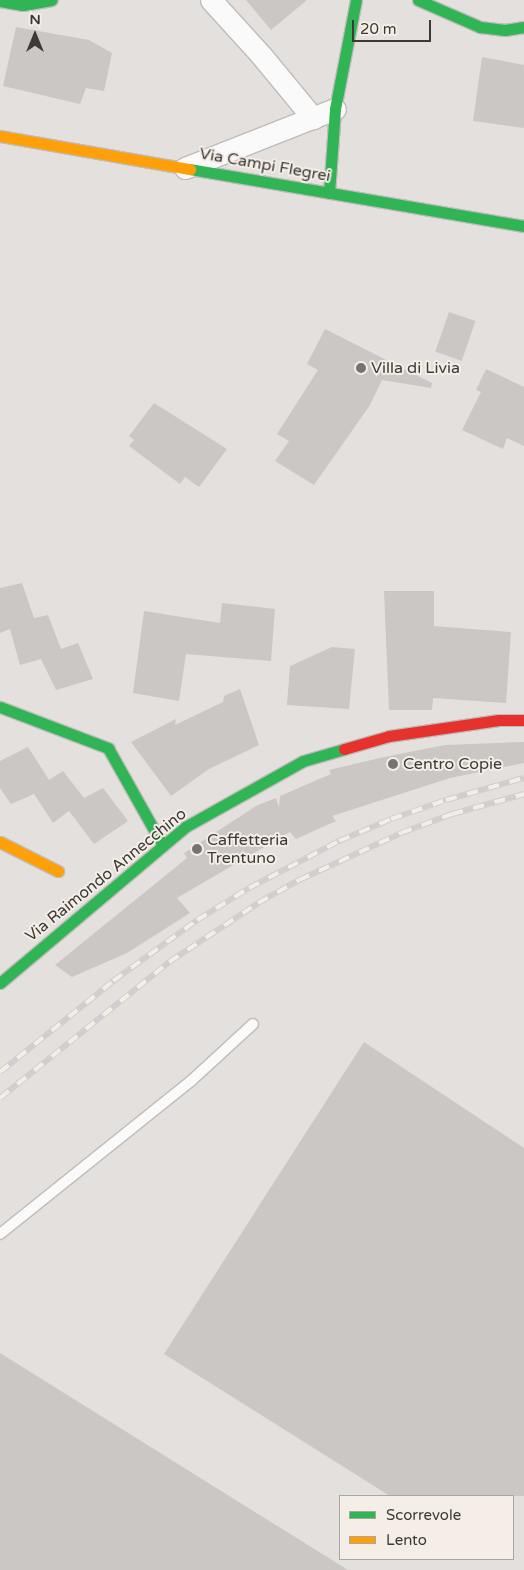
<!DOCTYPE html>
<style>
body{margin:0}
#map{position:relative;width:524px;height:1570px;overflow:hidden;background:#e4e0dd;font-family:"Varela Round",sans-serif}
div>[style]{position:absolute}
.building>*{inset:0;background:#cac7c4;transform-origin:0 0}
.roads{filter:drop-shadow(1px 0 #bfbcb9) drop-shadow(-1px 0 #bfbcb9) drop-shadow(0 1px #bfbcb9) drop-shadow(0 -1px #bfbcb9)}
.lane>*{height:10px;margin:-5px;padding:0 5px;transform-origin:5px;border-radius:5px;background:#fbfafa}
.street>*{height:21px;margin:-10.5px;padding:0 10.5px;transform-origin:10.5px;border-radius:10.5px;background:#fbfafa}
.fast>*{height:11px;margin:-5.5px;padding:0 5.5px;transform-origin:5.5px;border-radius:5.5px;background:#30b455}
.slow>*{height:11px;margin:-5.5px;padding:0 5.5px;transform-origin:5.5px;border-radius:5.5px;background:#ff9f0a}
.jam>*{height:11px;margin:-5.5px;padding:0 5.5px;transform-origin:5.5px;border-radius:5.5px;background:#e5322d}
.rail>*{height:5.5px;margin-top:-2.75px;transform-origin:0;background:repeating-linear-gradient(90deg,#f4eee7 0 11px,#d0cece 0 22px);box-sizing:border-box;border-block:1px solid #d0cece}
.dots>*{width:14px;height:14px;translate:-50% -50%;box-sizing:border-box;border:2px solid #f4eee7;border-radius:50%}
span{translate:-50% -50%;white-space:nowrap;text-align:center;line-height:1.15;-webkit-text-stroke:4px #f4eee7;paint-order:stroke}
.street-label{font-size:16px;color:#3c3937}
.poi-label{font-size:16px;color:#3c3937}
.left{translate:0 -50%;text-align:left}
.legend{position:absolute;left:339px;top:1495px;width:175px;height:65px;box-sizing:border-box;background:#f4eee7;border:1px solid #aaa6a1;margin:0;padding:6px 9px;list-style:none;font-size:15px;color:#3c3937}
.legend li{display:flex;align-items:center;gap:10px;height:25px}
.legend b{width:25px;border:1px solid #aaa6a1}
.north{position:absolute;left:10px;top:10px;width:50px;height:50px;-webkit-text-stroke:4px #f4eee7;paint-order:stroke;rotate:0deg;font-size:14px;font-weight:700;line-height:20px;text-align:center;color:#3c3937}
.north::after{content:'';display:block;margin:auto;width:18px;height:22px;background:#3c3937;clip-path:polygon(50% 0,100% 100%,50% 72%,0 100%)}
.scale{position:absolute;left:352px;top:20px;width:79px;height:22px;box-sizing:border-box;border:2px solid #3c3937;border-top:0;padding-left:6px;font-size:15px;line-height:18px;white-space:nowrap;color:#3c3937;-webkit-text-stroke:4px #f4eee7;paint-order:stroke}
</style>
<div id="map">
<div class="building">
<div style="clip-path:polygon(246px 0,307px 0,271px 30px)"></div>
<div style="clip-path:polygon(16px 27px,89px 40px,112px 53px,104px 91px,86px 88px,80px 104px,3px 86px)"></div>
<div style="clip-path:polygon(482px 57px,524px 65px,524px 128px,473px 121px)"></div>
<div style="left:449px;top:312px;width:28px;height:42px;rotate:19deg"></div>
<div style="clip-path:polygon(325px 329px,432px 383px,431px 388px,382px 380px,370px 405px,314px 485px,275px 461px,289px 441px,277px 434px,318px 370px,307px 364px)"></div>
<div style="clip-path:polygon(486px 369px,524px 387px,524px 446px,507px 438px,503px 449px,462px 430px,481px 392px,476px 390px)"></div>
<div style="clip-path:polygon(154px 403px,227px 449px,199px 487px,185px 477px,180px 484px,129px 446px,134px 440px,129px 436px)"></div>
<div style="clip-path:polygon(22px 583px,34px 618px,48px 615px,61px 649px,78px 643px,93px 679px,56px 690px,41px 659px,20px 665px,10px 629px,0 633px,0 588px)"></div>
<div style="clip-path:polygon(384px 591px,434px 591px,434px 626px,511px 632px,506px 703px,433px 698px,432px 710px,389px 710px)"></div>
<div style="clip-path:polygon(222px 603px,275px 609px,271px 661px,186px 654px,179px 701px,133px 693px,144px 611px,220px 623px)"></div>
<div style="clip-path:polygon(332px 647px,355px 649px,349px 709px,287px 705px,290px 666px)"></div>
<div style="clip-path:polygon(240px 689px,259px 745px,209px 769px,171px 796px,131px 742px,176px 719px,175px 725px,223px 702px,224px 696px)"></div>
<div style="clip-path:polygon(524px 742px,524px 763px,450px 778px,332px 816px,336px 821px,296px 839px,290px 832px,177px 898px,190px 913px,127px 953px,72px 977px,55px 965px,187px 858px,184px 853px,256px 806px,276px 798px,279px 808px,280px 796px,331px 774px,329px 770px,384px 757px,445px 745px)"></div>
<div style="clip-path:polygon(28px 747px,49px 780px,63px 771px,84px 798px,103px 788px,128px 821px,94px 844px,69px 811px,53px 823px,34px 794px,11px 804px,0 788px,0 761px)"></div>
<div style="clip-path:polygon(364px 1042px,524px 1148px,524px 1496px,390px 1496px,164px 1354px)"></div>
<div style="clip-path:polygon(0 1353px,348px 1570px,0 1570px)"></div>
</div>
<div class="roads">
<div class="lane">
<div style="left:0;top:1234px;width:245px;rotate:-38.7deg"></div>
<div style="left:191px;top:1081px;width:84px;rotate:-42.6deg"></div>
</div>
<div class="street">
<div style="left:211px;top:0;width:74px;rotate:47.7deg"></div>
<div style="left:261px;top:55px;width:82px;rotate:50.5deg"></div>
<div style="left:185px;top:168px;width:161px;rotate:-21.5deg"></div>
</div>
<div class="fast">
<div style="left:418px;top:0;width:68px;rotate:23.5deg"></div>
<div style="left:480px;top:27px;width:25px;rotate:7deg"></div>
<div style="left:505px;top:30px;width:19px;rotate:-9deg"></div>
<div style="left:0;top:1px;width:23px;rotate:10deg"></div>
<div style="left:23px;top:5px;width:29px;rotate:-10deg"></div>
<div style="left:190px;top:169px;width:339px;rotate:9.7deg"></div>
<div style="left:329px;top:193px;width:84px;rotate:-85.9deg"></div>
<div style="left:335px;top:109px;width:111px;rotate:-79.1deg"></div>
<div style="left:0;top:707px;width:116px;rotate:20.8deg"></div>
<div style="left:108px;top:748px;width:112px;rotate:60.7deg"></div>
<div style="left:0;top:983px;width:242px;rotate:-40.1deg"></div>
<div style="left:185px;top:827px;width:135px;rotate:-29.2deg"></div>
<div style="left:303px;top:761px;width:43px;rotate:-16.3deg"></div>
</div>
<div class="slow">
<div style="left:0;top:136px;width:193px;rotate:9.9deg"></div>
<div style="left:0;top:842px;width:65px;rotate:26.6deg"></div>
</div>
<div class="jam">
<div style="left:344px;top:749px;width:47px;rotate:-16.1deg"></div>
<div style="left:389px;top:736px;width:111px;rotate:-8.3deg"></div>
<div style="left:499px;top:720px;width:25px"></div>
</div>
</div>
<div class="rail">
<div style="left:0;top:1072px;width:145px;rotate:-38.8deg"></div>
<div style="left:113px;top:981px;width:104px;rotate:-36deg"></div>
<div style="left:197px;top:920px;width:61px;rotate:-31.6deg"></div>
<div style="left:249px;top:888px;width:102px;rotate:-27.6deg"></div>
<div style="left:339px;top:841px;width:56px;rotate:-22.9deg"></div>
<div style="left:391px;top:819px;width:58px;rotate:-19.1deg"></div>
<div style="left:446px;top:800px;width:81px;rotate:-15.8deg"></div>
<div style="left:0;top:1098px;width:217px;rotate:-38.8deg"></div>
<div style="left:169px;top:962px;width:107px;rotate:-33.5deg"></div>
<div style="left:258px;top:903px;width:47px;rotate:-29.3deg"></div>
<div style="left:299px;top:880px;width:112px;rotate:-24.7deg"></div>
<div style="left:401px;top:833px;width:54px;rotate:-20.4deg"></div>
<div style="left:452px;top:814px;width:75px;rotate:-15.5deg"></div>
</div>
<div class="dots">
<div style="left:361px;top:368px;background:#777371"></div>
<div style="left:393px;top:764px;background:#777371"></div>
<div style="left:197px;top:849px;background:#777371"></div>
</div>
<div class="street-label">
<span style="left:265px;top:165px;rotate:10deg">Via Campi Flegrei</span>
<span style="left:106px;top:875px;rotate:-39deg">Via Raimondo Annecchino</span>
</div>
<div class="poi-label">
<span class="left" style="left:371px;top:368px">Villa di Livia</span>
<span class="left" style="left:403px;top:764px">Centro Copie</span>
<span class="left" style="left:207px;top:849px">Caffetteria<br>Trentuno</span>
</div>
<ul class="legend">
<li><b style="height:6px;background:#30b455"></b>Scorrevole</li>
<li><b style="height:6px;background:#ff9f0a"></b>Lento</li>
</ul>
<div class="north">N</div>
<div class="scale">20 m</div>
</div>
